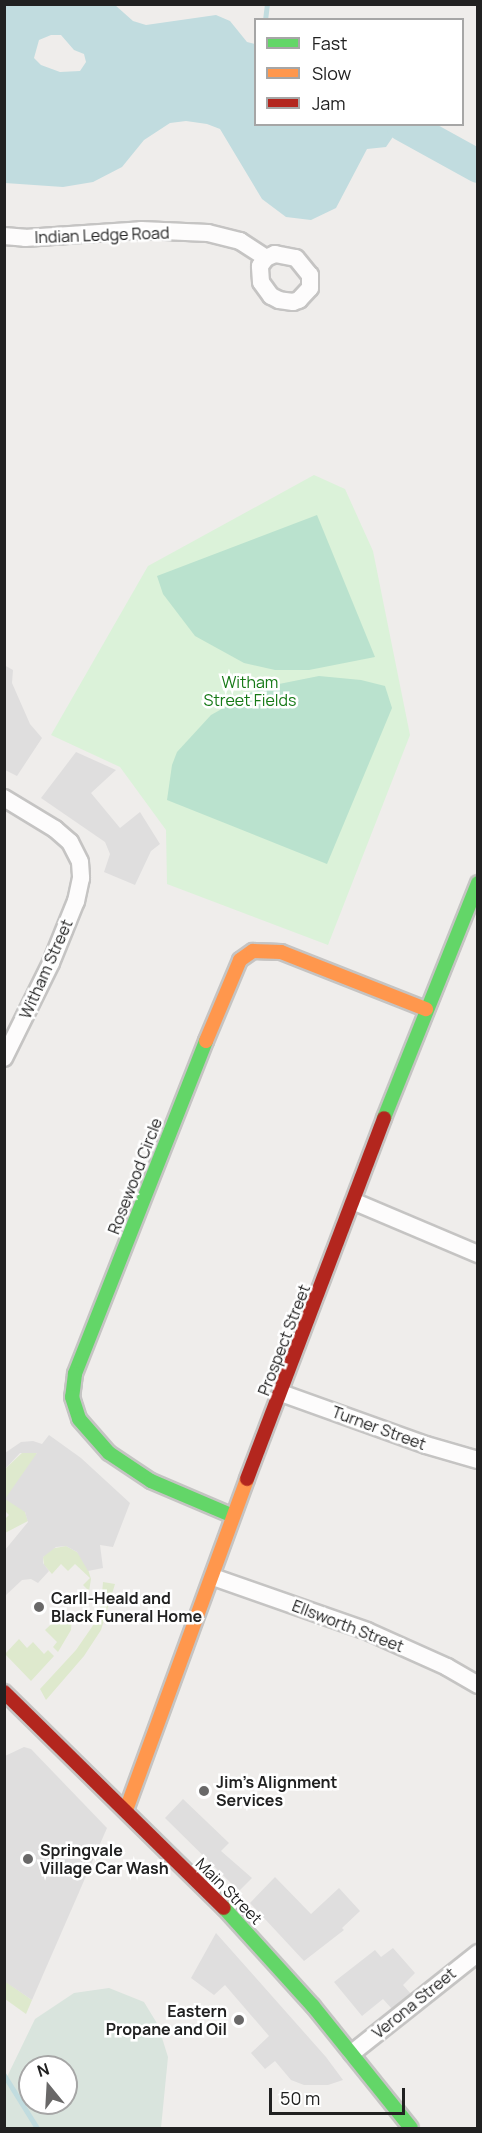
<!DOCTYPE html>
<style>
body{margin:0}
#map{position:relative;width:482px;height:2133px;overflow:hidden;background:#efedeb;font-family:Manrope,sans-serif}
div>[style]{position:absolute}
.grass>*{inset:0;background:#dee9cd}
.wetland>*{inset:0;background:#d9e4dd}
.park>*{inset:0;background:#dbf2d9}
.pitch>*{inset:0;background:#bae2ce}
.parking>*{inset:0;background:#dfdede}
.water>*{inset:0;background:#c1dcdf}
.stream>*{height:5px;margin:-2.5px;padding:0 2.5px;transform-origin:2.5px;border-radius:2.5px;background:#c1dcdf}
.river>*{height:33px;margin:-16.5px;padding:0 16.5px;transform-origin:16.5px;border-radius:16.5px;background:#c1dcdf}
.roads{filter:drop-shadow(2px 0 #c5c4c3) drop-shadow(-2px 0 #c5c4c3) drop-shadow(0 2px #c5c4c3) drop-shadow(0 -2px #c5c4c3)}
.street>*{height:16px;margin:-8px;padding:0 8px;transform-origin:8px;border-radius:8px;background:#fdfcfc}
.fast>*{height:14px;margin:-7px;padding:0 7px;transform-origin:7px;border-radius:7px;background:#63d668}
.slow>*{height:14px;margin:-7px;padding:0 7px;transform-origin:7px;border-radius:7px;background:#ff974d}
.jam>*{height:14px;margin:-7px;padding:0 7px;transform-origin:7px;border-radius:7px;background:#b3261e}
.dots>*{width:16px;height:16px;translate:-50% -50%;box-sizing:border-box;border:3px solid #fff;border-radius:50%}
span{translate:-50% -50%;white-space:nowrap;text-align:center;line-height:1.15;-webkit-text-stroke:5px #fff;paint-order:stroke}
.street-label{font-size:16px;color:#212121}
.park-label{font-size:16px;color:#167916}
.poi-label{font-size:16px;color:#212121;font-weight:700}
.left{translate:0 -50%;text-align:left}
.right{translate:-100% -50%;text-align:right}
.frame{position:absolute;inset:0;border:6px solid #212121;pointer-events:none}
.legend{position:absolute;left:254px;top:18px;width:210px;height:108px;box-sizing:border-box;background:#fff;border:2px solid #a6a6a6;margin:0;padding:8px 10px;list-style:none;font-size:18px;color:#212121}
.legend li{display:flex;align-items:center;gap:12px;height:30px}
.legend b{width:30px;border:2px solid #a6a6a6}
.north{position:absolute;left:18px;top:2055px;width:60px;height:60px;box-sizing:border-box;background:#fff;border:2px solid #a6a6a6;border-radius:50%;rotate:342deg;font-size:16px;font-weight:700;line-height:24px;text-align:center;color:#212121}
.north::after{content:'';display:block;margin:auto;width:21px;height:27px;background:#696868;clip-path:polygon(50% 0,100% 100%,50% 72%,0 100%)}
.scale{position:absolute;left:269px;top:2088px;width:136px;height:27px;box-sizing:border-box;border:3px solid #212121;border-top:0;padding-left:8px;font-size:18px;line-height:21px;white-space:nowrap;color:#212121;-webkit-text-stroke:4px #fff;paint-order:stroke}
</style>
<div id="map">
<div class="grass">
<div style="clip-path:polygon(24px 1451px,37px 1452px,25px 1512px,28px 1521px,5px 1533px,5px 1519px,9px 1515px,5px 1511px,5px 1469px)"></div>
<div style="clip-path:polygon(66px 1546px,77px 1552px,86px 1563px,91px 1579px,89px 1591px,83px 1585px,90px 1578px,75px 1564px,68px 1571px,61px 1564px,52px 1574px,44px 1565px,43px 1557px,50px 1549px)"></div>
<div style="clip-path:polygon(103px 1582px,115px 1584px,101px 1630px,84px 1656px,46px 1700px,40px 1689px,76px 1650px,94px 1624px,101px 1605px)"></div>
<div style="clip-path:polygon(68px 1612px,72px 1618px,71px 1630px,58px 1652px,53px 1647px,57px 1642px,45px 1630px,63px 1613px,65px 1615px)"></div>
<div style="clip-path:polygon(19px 1639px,27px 1648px,33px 1642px,44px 1654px,48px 1650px,54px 1656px,31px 1681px,5px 1654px)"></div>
<div style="clip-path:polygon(5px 1981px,32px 2000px,26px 2014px,5px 1999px)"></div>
</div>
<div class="wetland">
<div style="clip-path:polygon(evenodd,109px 1988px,144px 2002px,158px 2025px,168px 2057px,161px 2128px,5px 2128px,5px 2081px,35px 2019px,74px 1993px,109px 1988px,30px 2067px,66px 2067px,66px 2103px,30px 2103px,30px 2067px)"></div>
</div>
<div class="park">
<div style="clip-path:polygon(314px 475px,345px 489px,373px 551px,410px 735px,328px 945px,167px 884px,166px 830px,120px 767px,51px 735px,148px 566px)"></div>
</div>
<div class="pitch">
<div style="clip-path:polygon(317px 515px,375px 657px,309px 670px,275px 670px,244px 663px,195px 636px,163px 594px,157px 576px)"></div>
<div style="clip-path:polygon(319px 676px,361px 680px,385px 686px,392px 708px,327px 864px,167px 800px,172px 765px,177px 752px,211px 715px,259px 688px)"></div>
</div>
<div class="parking">
<div style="clip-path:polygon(4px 665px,13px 670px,12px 683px,30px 724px,42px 738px,17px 776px,5px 770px)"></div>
<div style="clip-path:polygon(76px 752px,116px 770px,91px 793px,120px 828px,140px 812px,160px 844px,151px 851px,135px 885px,104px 872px,110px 854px,105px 842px,41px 798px)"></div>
<div style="clip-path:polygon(49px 1435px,81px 1458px,130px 1503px,113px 1547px,100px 1545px,103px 1568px,88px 1571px,77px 1552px,66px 1546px,56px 1547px,43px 1557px,43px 1563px,49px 1571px,38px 1583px,31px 1579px,22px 1580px,5px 1596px,5px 1550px,28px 1522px,25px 1512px,5px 1499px,37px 1453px,20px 1453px,5px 1469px,5px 1453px,21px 1442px,33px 1441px,42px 1444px)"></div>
<div style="clip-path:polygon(24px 1747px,31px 1749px,107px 1828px,32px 2000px,4px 1981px,5px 1756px)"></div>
<div style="clip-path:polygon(183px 1799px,229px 1843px,221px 1851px,252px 1878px,239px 1891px,165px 1818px)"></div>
<div style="clip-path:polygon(275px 1877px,311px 1914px,339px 1888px,360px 1911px,342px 1928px,344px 1930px,304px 1961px,250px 1903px)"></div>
<div style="clip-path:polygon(216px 1933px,326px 2057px,343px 2080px,328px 2085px,304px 2085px,291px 2080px,275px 2061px,265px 2069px,251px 2053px,269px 2036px,225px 1985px,214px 1995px,191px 1978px)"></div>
<div style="clip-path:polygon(393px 1948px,415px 1973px,403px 1985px,411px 1994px,392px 2009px,383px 1999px,362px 2016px,334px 1982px,375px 1950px,381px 1957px)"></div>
</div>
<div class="water">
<div style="clip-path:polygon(evenodd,4px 5px,115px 5px,133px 21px,146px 25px,216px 15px,230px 21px,247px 42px,255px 44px,255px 124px,401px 125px,386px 147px,367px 149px,336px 208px,311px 220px,286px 217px,262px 199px,220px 129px,207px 124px,186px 121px,170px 123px,144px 140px,122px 167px,93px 182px,63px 187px,5px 183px,4px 5px,51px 35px,61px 35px,74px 50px,84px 54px,86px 62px,80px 71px,60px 72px,41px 65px,34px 58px,39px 40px,51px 35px)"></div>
</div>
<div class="stream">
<div style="left:265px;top:20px;width:16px;rotate:-83deg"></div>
<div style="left:4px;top:2075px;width:62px;rotate:58.1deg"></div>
</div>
<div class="river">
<div style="left:402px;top:124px;width:87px;rotate:28.9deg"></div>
</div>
<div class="roads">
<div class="street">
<div style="left:4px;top:236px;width:21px;rotate:5deg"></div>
<div style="left:25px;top:238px;width:116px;rotate:-3.9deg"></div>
<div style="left:141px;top:230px;width:67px;rotate:2.6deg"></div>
<div style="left:208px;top:233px;width:33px;rotate:14deg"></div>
<div style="left:240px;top:241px;width:31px;rotate:33deg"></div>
<div style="left:275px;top:254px;width:21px;rotate:11deg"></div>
<div style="left:296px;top:258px;width:22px;rotate:51deg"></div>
<div style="left:310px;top:275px;width:13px;rotate:90deg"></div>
<div style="left:310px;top:288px;width:16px;rotate:133deg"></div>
<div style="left:299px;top:300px;width:6px;rotate:162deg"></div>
<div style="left:293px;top:302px;width:14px;rotate:-172deg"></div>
<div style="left:279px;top:300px;width:9px;rotate:-153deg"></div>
<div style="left:271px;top:296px;width:17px;rotate:-126deg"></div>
<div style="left:261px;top:282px;width:16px;rotate:-94deg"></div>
<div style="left:260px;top:266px;width:10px;rotate:-53deg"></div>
<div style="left:266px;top:258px;width:10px;rotate:-24deg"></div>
<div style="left:4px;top:798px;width:60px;rotate:31.3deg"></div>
<div style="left:55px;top:829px;width:20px;rotate:41deg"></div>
<div style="left:70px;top:842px;width:22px;rotate:63deg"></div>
<div style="left:80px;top:862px;width:16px;rotate:86deg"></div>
<div style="left:81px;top:878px;width:24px;rotate:102deg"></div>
<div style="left:76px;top:901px;width:67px;rotate:112deg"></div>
<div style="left:51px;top:963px;width:106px;rotate:116.3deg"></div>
<div style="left:355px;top:1202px;width:134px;rotate:22.9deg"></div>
<div style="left:281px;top:1393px;width:154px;rotate:19.7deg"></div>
<div style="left:426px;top:1445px;width:54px;rotate:16.1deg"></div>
<div style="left:213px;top:1577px;width:163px;rotate:19.3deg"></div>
<div style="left:367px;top:1631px;width:88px;rotate:24.2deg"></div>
<div style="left:447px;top:1667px;width:36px;rotate:30deg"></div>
<div style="left:352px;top:2053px;width:161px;rotate:-38.4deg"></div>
</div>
<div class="fast">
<div style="left:206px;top:1041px;width:358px;rotate:111.5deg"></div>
<div style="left:75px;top:1374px;width:23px;rotate:97deg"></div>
<div style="left:72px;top:1397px;width:23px;rotate:72deg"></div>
<div style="left:79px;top:1419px;width:45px;rotate:48.6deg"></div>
<div style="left:109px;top:1453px;width:50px;rotate:33.7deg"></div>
<div style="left:151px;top:1481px;width:89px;rotate:23.1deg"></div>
<div style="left:384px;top:1118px;width:253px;rotate:-68.2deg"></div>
<div style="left:224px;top:1908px;width:132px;rotate:47.8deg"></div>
<div style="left:313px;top:2006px;width:156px;rotate:51.2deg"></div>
</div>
<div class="slow">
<div style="left:206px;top:1041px;width:88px;rotate:-67.2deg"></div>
<div style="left:240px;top:960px;width:16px;rotate:-35deg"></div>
<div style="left:253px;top:951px;width:28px;rotate:2deg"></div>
<div style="left:281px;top:952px;width:156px;rotate:21.5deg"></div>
<div style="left:126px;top:1810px;width:352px;rotate:-69.9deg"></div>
</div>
<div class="jam">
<div style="left:247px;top:1479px;width:386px;rotate:-69.2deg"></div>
<div style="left:4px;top:1692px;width:308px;rotate:44.5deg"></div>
</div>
</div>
<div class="dots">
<div style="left:39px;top:1607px;background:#696868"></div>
<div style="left:204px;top:1791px;background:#696868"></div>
<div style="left:28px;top:1859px;background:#696868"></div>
<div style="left:239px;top:2020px;background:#696868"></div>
</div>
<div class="street-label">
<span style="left:102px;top:235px;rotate:-2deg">Indian Ledge Road</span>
<span style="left:46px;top:969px;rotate:-66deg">Witham Street</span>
<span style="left:135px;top:1176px;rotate:-69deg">Rosewood Circle</span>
<span style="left:284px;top:1340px;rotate:-69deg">Prospect Street</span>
<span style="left:379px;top:1428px;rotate:20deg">Turner Street</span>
<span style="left:348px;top:1626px;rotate:21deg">Ellsworth Street</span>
<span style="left:229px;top:1891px;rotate:45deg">Main Street</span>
<span style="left:414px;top:2003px;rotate:-39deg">Verona Street</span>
</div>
<div class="park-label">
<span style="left:250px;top:691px">Witham<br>Street Fields</span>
</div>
<div class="poi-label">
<span class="left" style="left:51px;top:1607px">Carll-Heald and<br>Black Funeral Home</span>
<span class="left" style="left:216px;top:1791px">Jim's Alignment<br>Services</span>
<span class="left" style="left:40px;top:1859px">Springvale<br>Village Car Wash</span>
<span class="right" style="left:227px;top:2020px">Eastern<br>Propane and Oil</span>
</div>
<div class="frame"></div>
<ul class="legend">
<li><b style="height:8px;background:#63d668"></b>Fast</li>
<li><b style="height:8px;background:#ff974d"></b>Slow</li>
<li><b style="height:8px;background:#b3261e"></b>Jam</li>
</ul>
<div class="north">N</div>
<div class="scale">50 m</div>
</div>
